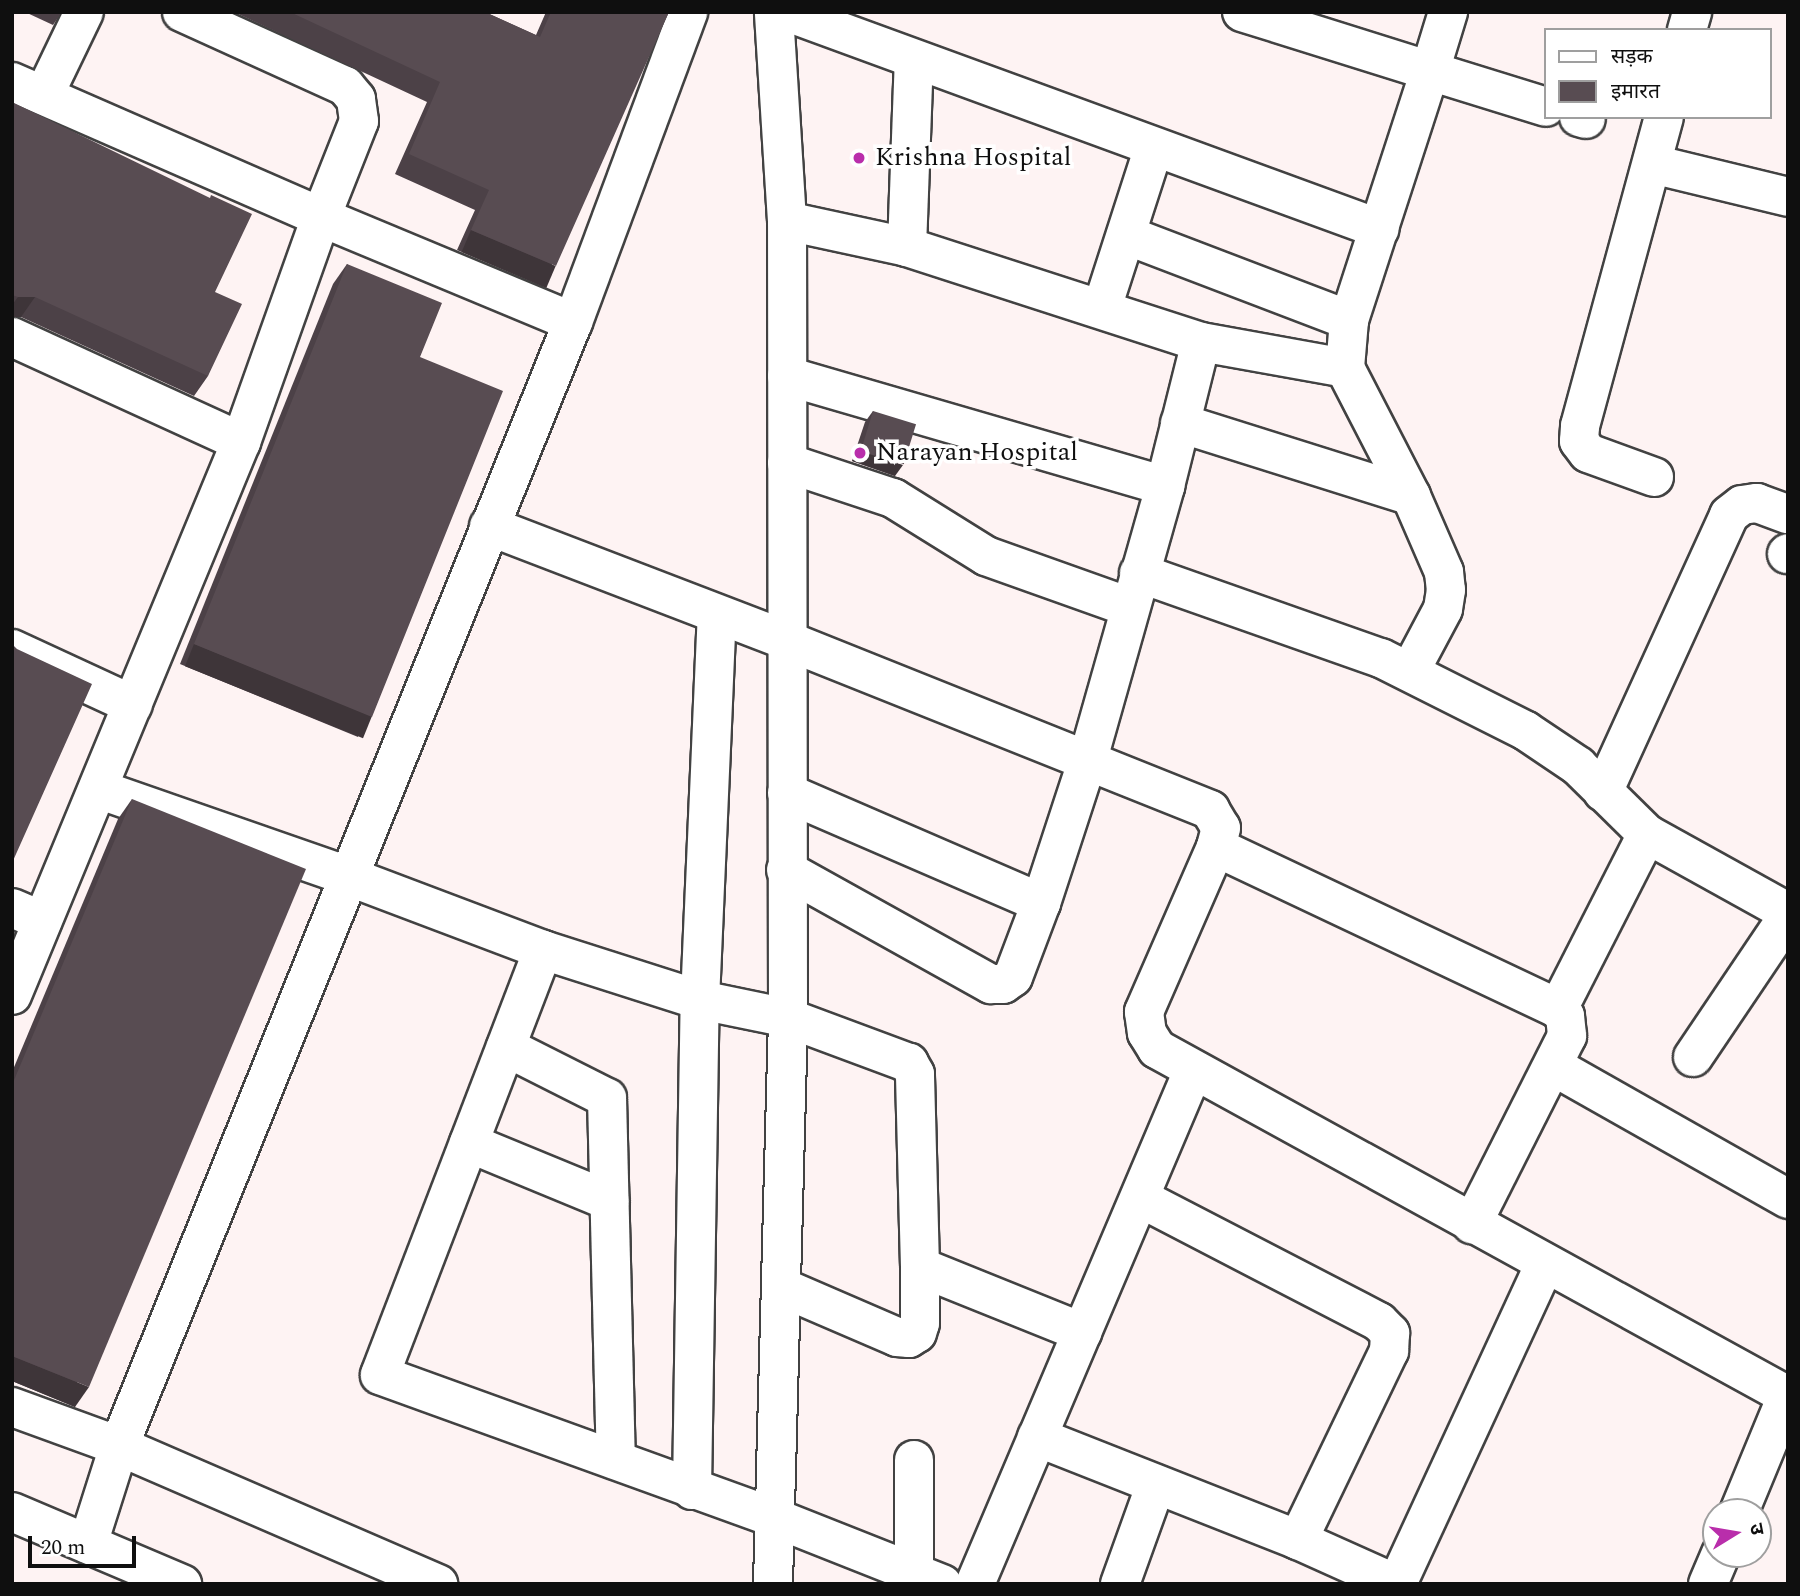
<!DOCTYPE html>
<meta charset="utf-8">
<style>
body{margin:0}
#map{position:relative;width:1800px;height:1596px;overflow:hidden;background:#fef3f3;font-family:Spectral,"Noto Sans Devanagari",serif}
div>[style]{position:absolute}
.roads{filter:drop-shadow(2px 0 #424242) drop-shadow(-2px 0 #424242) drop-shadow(0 2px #424242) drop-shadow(0 -2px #424242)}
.minor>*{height:38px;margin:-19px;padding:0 19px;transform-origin:19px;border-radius:19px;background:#fff}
.wall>*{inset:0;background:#4c4147}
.shaded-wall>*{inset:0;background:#3e3539;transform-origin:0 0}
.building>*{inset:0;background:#584c52;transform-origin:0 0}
.dots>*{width:19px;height:19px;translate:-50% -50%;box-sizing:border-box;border:4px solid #fff;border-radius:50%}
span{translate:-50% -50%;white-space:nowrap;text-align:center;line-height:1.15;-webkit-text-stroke:7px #fff;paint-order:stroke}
.poi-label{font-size:26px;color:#0f0f0f}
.left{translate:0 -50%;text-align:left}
.frame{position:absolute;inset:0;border:14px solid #0f0f0f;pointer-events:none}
.legend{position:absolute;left:1544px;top:28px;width:228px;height:91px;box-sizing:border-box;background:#fff;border:2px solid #9f9f9f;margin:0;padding:9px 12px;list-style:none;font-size:21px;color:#0f0f0f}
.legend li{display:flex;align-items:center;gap:14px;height:35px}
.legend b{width:35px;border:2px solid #9f9f9f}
.north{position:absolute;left:1702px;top:1498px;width:70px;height:70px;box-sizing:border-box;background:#fff;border:2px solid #9f9f9f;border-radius:50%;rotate:79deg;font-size:19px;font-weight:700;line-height:28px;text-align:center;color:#0f0f0f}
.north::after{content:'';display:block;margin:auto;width:24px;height:32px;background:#b92eab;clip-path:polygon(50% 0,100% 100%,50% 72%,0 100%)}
.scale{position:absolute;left:28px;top:1536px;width:108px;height:32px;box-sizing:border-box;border:4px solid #0f0f0f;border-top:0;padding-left:9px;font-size:21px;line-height:24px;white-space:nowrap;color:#0f0f0f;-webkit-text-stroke:5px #fff;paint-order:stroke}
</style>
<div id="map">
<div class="roads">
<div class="minor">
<div style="left:787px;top:12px;width:631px;rotate:20.1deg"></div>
<div style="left:1242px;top:12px;width:197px;rotate:17.4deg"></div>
<div style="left:1430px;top:71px;width:62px;rotate:-73deg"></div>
<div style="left:1687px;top:30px;width:19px;rotate:-74deg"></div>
<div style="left:12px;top:82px;width:337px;rotate:23.6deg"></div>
<div style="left:321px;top:217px;width:273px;rotate:22.6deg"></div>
<div style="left:44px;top:95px;width:92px;rotate:-64.3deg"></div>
<div style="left:1579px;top:117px;width:7px;rotate:16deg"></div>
<div style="left:1652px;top:164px;width:140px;rotate:13.6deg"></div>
<div style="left:787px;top:221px;width:123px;rotate:12.2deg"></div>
<div style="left:907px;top:247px;width:309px;rotate:17.9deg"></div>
<div style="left:1201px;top:342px;width:146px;rotate:10.2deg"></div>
<div style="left:1345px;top:368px;width:48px;rotate:-85.2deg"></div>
<div style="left:1349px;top:320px;width:262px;rotate:-72deg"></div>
<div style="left:1430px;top:71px;width:121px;rotate:17.2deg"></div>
<div style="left:1126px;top:235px;width:239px;rotate:20.9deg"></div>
<div style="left:907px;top:247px;width:187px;rotate:-87.9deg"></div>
<div style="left:1102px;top:308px;width:169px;rotate:-72.1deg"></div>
<div style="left:12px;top:337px;width:252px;rotate:24.6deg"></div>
<div style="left:1345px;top:368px;width:144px;rotate:62.7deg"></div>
<div style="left:1411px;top:496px;width:83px;rotate:66.5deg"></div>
<div style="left:1444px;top:572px;width:18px;rotate:84deg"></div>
<div style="left:1446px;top:590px;width:19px;rotate:99deg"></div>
<div style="left:1443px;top:609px;width:70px;rotate:118deg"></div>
<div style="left:787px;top:376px;width:394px;rotate:16.2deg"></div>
<div style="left:1180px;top:423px;width:242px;rotate:17.5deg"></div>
<div style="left:787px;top:463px;width:112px;rotate:18.3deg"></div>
<div style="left:893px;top:498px;width:110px;rotate:31.9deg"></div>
<div style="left:986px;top:556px;width:152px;rotate:19.6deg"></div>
<div style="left:1654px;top:477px;width:70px;rotate:-160deg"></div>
<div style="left:1588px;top:453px;width:15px;rotate:-127deg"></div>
<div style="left:1579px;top:441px;width:15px;rotate:-86deg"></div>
<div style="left:1580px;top:426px;width:320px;rotate:-74.8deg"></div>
<div style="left:489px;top:526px;width:320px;rotate:21deg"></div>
<div style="left:788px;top:641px;width:455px;rotate:21.8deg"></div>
<div style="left:1210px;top:810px;width:21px;rotate:59deg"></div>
<div style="left:1221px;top:828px;width:20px;rotate:105deg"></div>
<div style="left:1216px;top:847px;width:180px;rotate:113.6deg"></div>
<div style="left:1144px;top:1012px;width:21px;rotate:82deg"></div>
<div style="left:1147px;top:1033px;width:19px;rotate:58deg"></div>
<div style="left:1157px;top:1049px;width:720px;rotate:28.81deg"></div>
<div style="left:1787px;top:554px;width:1px;rotate:-45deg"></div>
<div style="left:1139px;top:573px;width:256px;rotate:19.4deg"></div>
<div style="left:1381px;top:658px;width:162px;rotate:26.7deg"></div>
<div style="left:1526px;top:731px;width:63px;rotate:33.9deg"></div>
<div style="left:1578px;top:766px;width:97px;rotate:44.6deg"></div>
<div style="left:1647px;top:834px;width:161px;rotate:29deg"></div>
<div style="left:12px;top:649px;width:133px;rotate:24.8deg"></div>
<div style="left:98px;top:789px;width:267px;rotate:19.2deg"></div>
<div style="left:350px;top:877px;width:206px;rotate:20.7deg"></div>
<div style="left:1603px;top:792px;width:304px;rotate:-65.5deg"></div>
<div style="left:1729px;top:515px;width:16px;rotate:-38deg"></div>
<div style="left:1742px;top:505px;width:15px;rotate:-8deg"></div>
<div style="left:1757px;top:503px;width:33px;rotate:20deg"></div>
<div style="left:787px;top:793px;width:277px;rotate:23.4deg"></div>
<div style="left:1216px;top:847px;width:378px;rotate:25.3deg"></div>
<div style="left:1558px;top:1009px;width:10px;rotate:45deg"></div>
<div style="left:1565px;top:1016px;width:20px;rotate:84deg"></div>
<div style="left:1567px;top:1036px;width:211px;rotate:116.8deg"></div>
<div style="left:786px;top:870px;width:235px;rotate:29.1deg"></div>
<div style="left:991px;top:984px;width:12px"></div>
<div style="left:1003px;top:984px;width:12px;rotate:-35deg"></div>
<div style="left:1013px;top:977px;width:79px;rotate:-69.3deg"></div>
<div style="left:1041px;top:903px;width:151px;rotate:-71.9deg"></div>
<div style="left:1088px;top:759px;width:284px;rotate:-74.2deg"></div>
<div style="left:1165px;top:486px;width:148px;rotate:-76deg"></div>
<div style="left:12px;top:908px;width:33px;rotate:23deg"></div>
<div style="left:12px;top:995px;width:599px;rotate:-67.51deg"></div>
<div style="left:241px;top:442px;width:239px;rotate:-70.4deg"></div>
<div style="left:321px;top:217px;width:103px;rotate:-68.4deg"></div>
<div style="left:359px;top:121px;width:22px;rotate:-98deg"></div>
<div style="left:356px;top:99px;width:17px;rotate:-130deg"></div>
<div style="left:345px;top:86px;width:179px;rotate:-155.6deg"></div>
<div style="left:1558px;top:1009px;width:196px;rotate:-63deg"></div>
<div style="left:506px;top:1047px;width:113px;rotate:26.8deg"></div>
<div style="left:607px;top:1098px;width:362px;rotate:88.6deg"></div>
<div style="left:1693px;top:1057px;width:170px;rotate:-56deg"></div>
<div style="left:1553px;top:1066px;width:270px;rotate:29.5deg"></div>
<div style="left:469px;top:1143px;width:152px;rotate:22.4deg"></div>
<div style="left:1140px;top:1198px;width:269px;rotate:27.4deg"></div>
<div style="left:1379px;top:1322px;width:16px;rotate:45deg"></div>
<div style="left:1390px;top:1333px;width:18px;rotate:93deg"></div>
<div style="left:1389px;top:1351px;width:210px;rotate:115.7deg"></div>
<div style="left:920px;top:1267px;width:175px;rotate:21.9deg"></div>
<div style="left:781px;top:1287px;width:126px;rotate:23.3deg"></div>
<div style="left:897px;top:1337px;width:12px;rotate:5deg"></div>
<div style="left:909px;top:1338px;width:9px;rotate:-32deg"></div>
<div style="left:917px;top:1333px;width:10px;rotate:-73deg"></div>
<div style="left:920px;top:1323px;width:56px;rotate:-90deg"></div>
<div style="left:920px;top:1267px;width:193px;rotate:-91.5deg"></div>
<div style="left:915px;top:1074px;width:13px;rotate:-119deg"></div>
<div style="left:909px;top:1063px;width:129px;rotate:-159.6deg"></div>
<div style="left:788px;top:1018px;width:90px;rotate:-168.4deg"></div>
<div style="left:700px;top:1000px;width:165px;rotate:-162.3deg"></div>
<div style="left:543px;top:950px;width:455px;rotate:111deg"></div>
<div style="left:380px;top:1375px;width:420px;rotate:19.9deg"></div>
<div style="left:775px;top:1518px;width:180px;rotate:21.6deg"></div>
<div style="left:12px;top:1407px;width:114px;rotate:20deg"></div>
<div style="left:119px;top:1446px;width:348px;rotate:23.4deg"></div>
<div style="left:1037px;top:1437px;width:281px;rotate:21.5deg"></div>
<div style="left:1298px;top:1540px;width:107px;rotate:24.2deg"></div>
<div style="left:914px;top:1460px;width:113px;rotate:90deg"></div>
<div style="left:692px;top:1490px;width:490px;rotate:-89.1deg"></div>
<div style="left:700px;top:1000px;width:385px;rotate:-87.5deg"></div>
<div style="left:12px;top:1512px;width:185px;rotate:23deg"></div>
<div style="left:1739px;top:1512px;width:126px;rotate:-67.5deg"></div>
<div style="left:88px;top:1544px;width:103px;rotate:-72.4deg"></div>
<div style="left:119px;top:1446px;width:1212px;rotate:-68.01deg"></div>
<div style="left:573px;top:322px;width:331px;rotate:-69.6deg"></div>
<div style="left:773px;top:1584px;width:566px;rotate:-88.48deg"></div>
<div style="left:788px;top:1018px;width:797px;rotate:-90.07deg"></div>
<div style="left:787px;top:221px;width:209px;rotate:-93.6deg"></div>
<div style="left:975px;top:1584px;width:557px;rotate:-66.98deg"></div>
<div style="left:1120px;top:1584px;width:106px;rotate:-70.2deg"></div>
<div style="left:1397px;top:1584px;width:353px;rotate:-65.2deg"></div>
<div style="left:1708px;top:1584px;width:33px;rotate:-67deg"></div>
</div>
</div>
<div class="wall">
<div style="clip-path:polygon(25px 12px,62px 12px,53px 25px)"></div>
<div style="clip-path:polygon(234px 12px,485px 12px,536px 35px,546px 12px,669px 12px,542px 286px,457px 250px,475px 210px,395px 174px,427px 102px)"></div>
<div style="clip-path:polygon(12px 102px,215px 292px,208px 376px,194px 396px,21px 317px,12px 317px)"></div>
<div style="clip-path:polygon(347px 264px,420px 357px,358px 737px,180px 664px,333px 284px)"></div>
<div style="clip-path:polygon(873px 411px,895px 476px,852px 461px,865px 422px)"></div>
<div style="clip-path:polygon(132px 799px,75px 1407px,12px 1381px,12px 1072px,118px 819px)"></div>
</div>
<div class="shaded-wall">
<div style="left:471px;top:230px;width:92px;height:24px;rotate:23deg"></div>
<div style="clip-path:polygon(18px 297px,35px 297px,21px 317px,12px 317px,12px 305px)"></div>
<div style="clip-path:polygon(860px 451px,903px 465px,895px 476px,852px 461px)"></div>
<div style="left:194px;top:644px;width:192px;height:24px;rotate:22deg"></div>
<div style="clip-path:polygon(12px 1356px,89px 1387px,75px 1407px,12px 1381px)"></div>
</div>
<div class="building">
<div style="clip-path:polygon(290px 12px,485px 12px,540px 37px,551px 12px,669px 12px,556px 266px,471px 230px,489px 190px,409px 154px,440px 82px)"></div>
<div style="clip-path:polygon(12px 102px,210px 198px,211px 195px,252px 214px,215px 292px,242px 304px,208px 376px,35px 297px,18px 297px,12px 295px)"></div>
<div style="clip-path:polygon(347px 264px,442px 303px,420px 357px,503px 391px,372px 717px,194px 644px)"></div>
<div style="left:873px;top:411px;width:45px;height:42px;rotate:17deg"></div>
<div style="clip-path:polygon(12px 644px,17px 649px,92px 684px,12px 863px)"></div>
<div style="clip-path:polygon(132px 799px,306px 869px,89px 1387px,12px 1356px,12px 1085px)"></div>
</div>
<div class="dots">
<div style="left:859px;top:158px;background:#b92eab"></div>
<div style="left:860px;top:453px;background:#b92eab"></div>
</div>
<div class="poi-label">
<span class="left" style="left:875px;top:158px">Krishna Hospital</span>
<span class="left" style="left:876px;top:453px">Narayan Hospital</span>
</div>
<div class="frame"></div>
<ul class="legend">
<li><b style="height:9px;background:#fff"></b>सड़क</li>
<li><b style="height:19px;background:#584c52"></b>इमारत</li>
</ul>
<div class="north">उ</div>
<div class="scale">20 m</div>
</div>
